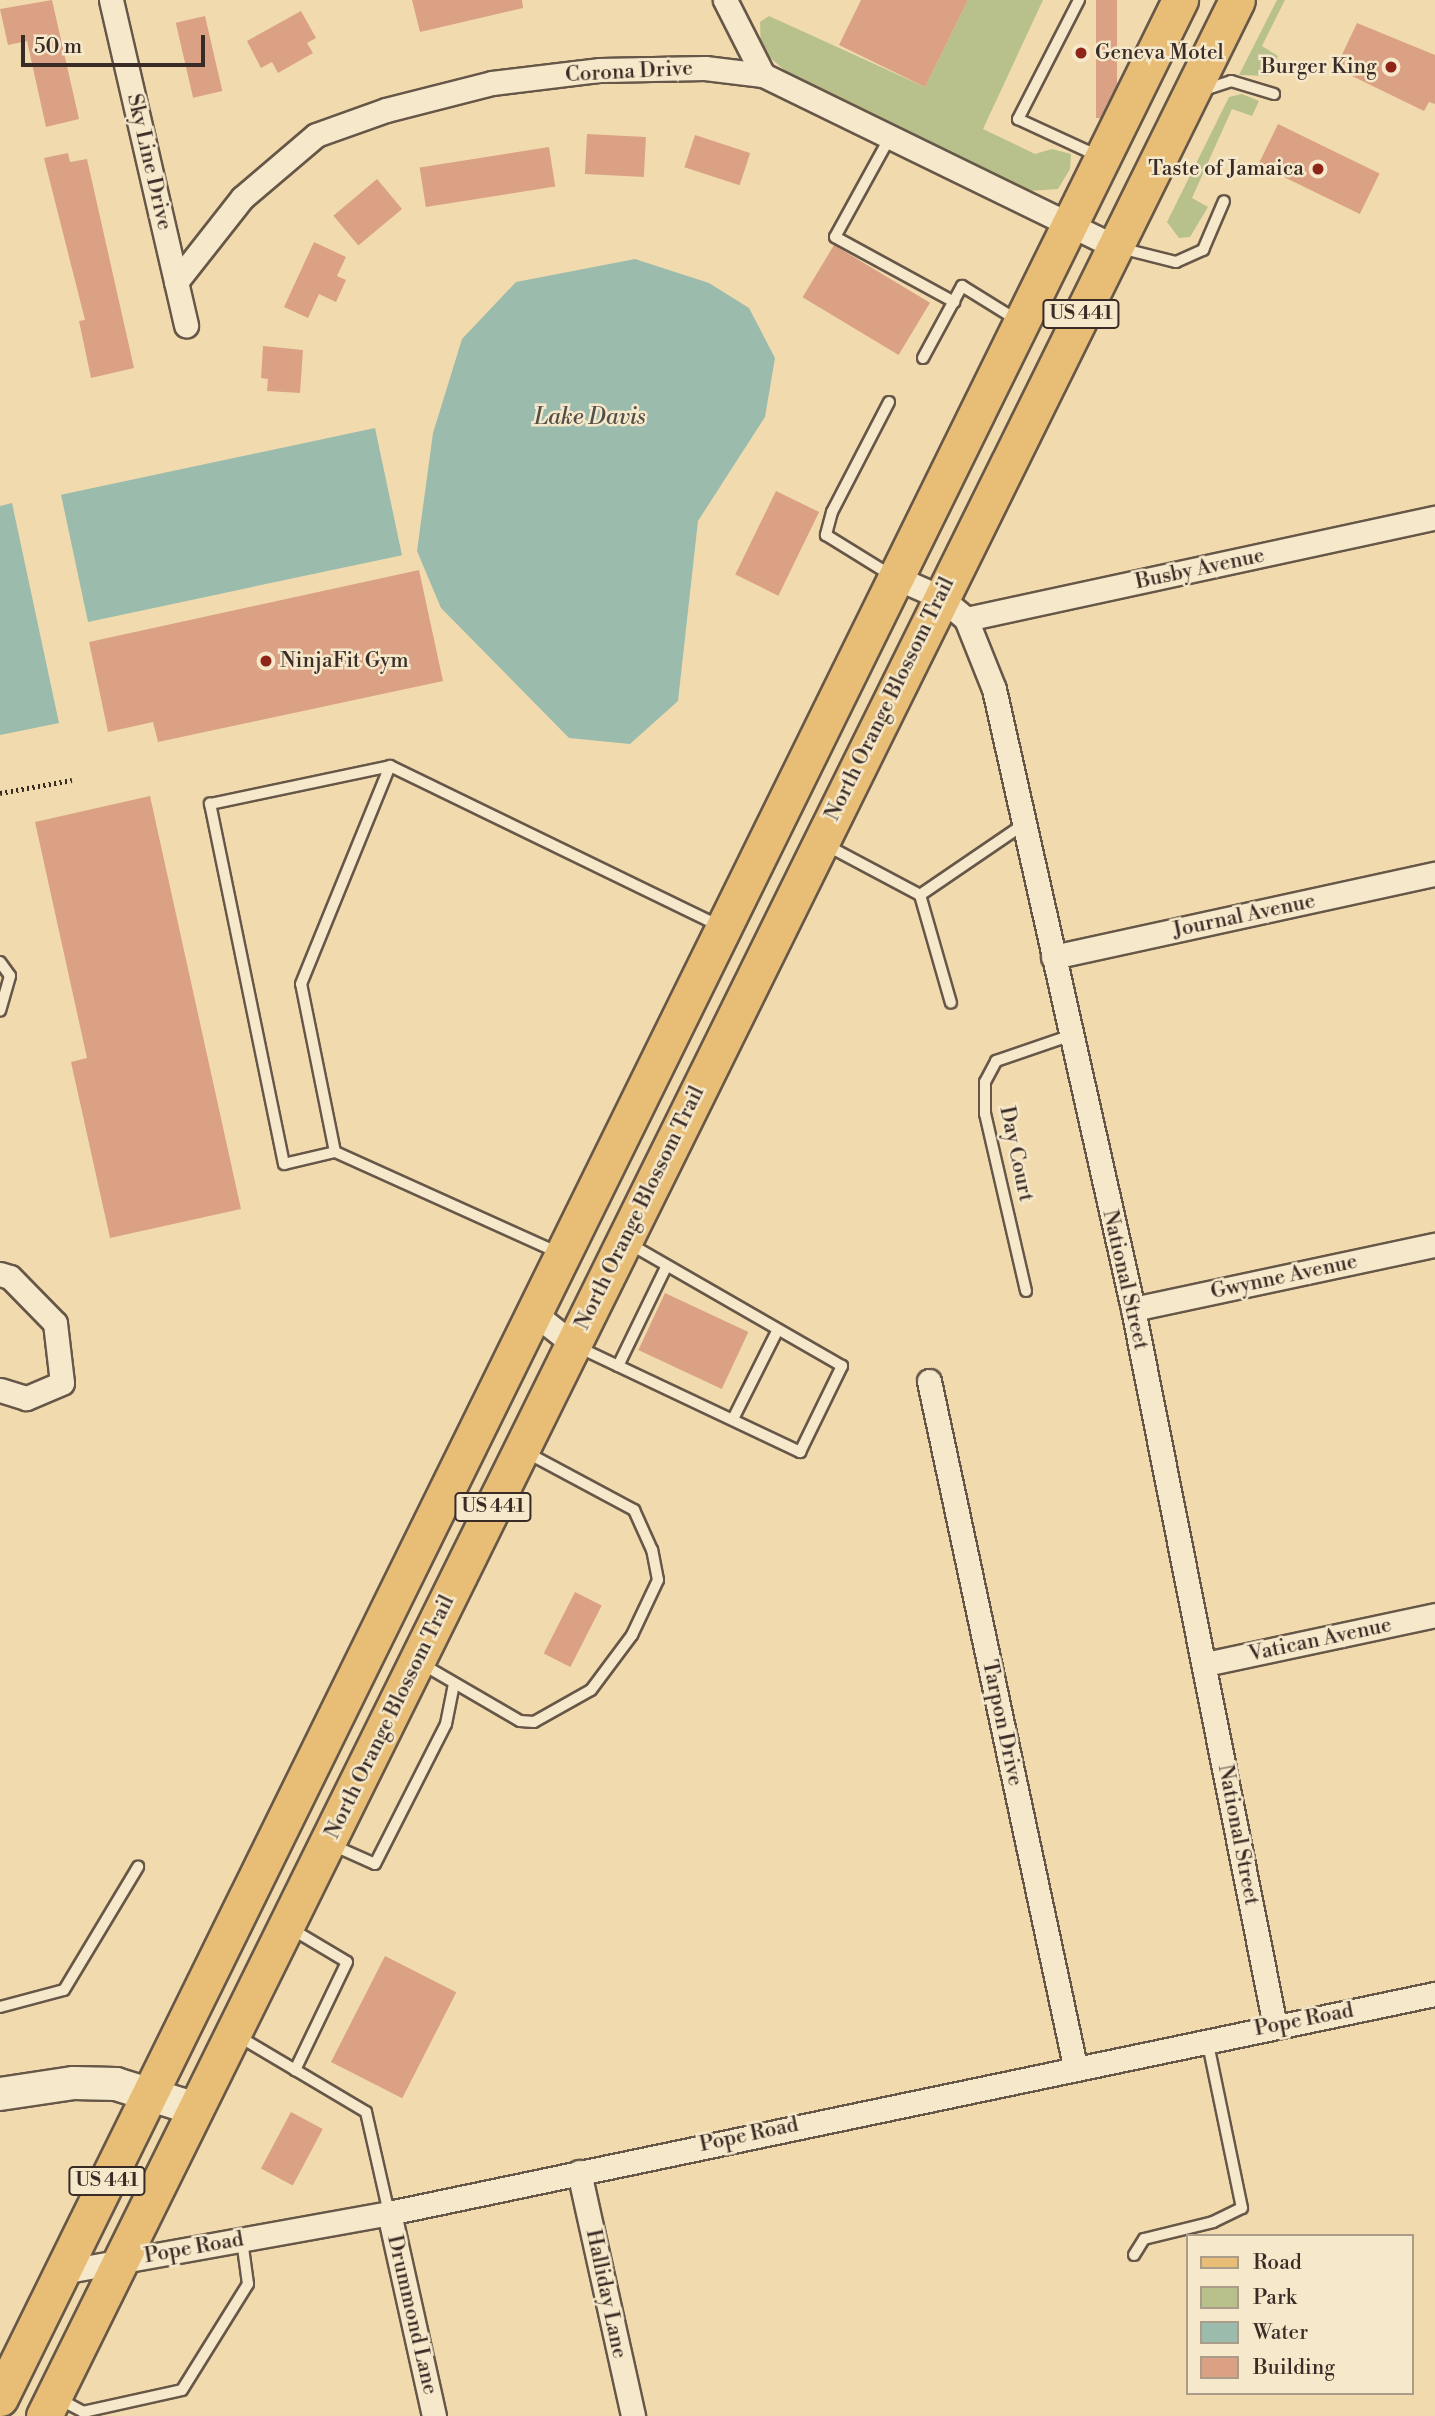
<!DOCTYPE html>
<style>
body{margin:0}
#map{position:relative;width:1435px;height:2416px;overflow:hidden;background:#f1dbae;font-family:"Libre Bodoni",serif}
div>[style]{position:absolute}
.green>*{inset:0;background:#b8c08b}
.water>*{inset:0;background:#9bbbad;transform-origin:0 0}
.building>*{inset:0;background:#dba184;transform-origin:0 0}
.path>*{height:4.5px;margin-top:-2.25px;transform-origin:0;background:repeating-linear-gradient(90deg,#392b26 0 2px,transparent 0 5.5px)}
.roads{filter:drop-shadow(2px 0 #675748) drop-shadow(-2px 0 #675748) drop-shadow(0 2px #675748) drop-shadow(0 -2px #675748)}
.lane>*{height:10px;margin:-5px;padding:0 5px;transform-origin:5px;border-radius:5px;background:#f6e8ca}
.street>*{height:23px;margin:-11.5px;padding:0 11.5px;transform-origin:11.5px;border-radius:11.5px;background:#f6e8ca}
.secondary>*{height:32px;margin:-16px;padding:0 16px;transform-origin:16px;border-radius:16px;background:#f6e8ca}
.primary>*{height:35px;margin:-17.5px;padding:0 17.5px;transform-origin:17.5px;border-radius:17.5px;background:#e8be77}
.dots>*{width:19px;height:19px;translate:-50% -50%;box-sizing:border-box;border:4px solid #f6e8ca;border-radius:50%}
span{translate:-50% -50%;white-space:nowrap;text-align:center;line-height:1.15;-webkit-text-stroke:5px #f6e8ca;paint-order:stroke}
.shield-label span{padding:2px 5px;background:#f6e8ca;border:2px solid;border-radius:5px;-webkit-text-stroke-width:0}
.shield-label{font-size:19px;color:#392b26;font-weight:700}
.poi-label{font-size:21px;color:#392b26}
.left{translate:0 -50%;text-align:left}
.right{translate:-100% -50%;text-align:right}
.street-label{font-size:21px;color:#392b26}
.water-label{font-size:23px;color:#524f48;font-style:italic}
.legend{position:absolute;left:1186px;top:2234px;width:228px;height:161px;box-sizing:border-box;background:#f6e8ca;border:2px solid #aa9c88;margin:0;padding:9px 12px;list-style:none;font-size:21px;color:#392b26}
.legend li{display:flex;align-items:center;gap:14px;height:35px}
.legend b{width:35px;border:2px solid #aa9c88}
.scale{position:absolute;left:21px;top:35px;width:184px;height:32px;box-sizing:border-box;border:4px solid #392b26;border-top:0;padding-left:9px;font-size:21px;line-height:24px;white-space:nowrap;color:#392b26;-webkit-text-stroke:5px #f6e8ca;paint-order:stroke}
</style>
<div id="map">
<div class="green">
<div style="clip-path:polygon(968px 0,1043px 0,983px 129px,1035px 154px,1052px 149px,1071px 154px,1070px 169px,1058px 189px,1029px 191px,796px 80px,761px 50px,760px 22px,769px 16px,925px 87px)"></div>
<div style="clip-path:polygon(1277px 0,1285px 0,1262px 46px,1278px 56px,1269px 76px,1239px 75px)"></div>
<div style="clip-path:polygon(1242px 94px,1259px 101px,1252px 116px,1232px 109px,1192px 198px,1208px 207px,1190px 237px,1179px 238px,1167px 222px,1229px 97px)"></div>
</div>
<div class="water">
<div style="clip-path:polygon(635px 259px,709px 283px,749px 308px,775px 358px,765px 417px,698px 521px,678px 701px,630px 744px,569px 738px,441px 608px,417px 551px,433px 433px,462px 339px,516px 282px)"></div>
<div style="left:375px;top:428px;width:130px;height:321px;rotate:78deg"></div>
<div style="clip-path:polygon(12px 503px,59px 723px,0 735px,0 506px)"></div>
</div>
<div class="building">
<div style="clip-path:polygon(52px 0,79px 119px,46px 127px,27px 41px,8px 45px,0 9px)"></div>
<div style="clip-path:polygon(412px 0,522px 0,523px 8px,420px 32px)"></div>
<div style="clip-path:polygon(861px 0,968px 0,925px 87px,839px 45px)"></div>
<div style="left:1096px;top:0;width:21px;height:118px"></div>
<div style="clip-path:polygon(301px 11px,316px 38px,307px 43px,313px 53px,278px 73px,272px 62px,261px 68px,247px 41px)"></div>
<div style="left:205px;top:16px;width:77px;height:30px;rotate:77deg"></div>
<div style="clip-path:polygon(1357px 23px,1435px 55px,1435px 104px,1429px 102px,1424px 111px,1352px 76px,1355px 70px,1338px 63px)"></div>
<div style="left:1278px;top:124px;width:113px;height:45px;rotate:26deg"></div>
<div style="left:587px;top:134px;width:59px;height:40px;rotate:3deg"></div>
<div style="left:695px;top:135px;width:58px;height:34px;rotate:18deg"></div>
<div style="left:549px;top:147px;width:40px;height:131px;rotate:81deg"></div>
<div style="clip-path:polygon(68px 153px,70px 162px,87px 159px,134px 368px,91px 378px,79px 321px,85px 320px,44px 158px)"></div>
<div style="left:377px;top:179px;width:39px;height:57px;rotate:50deg"></div>
<div style="clip-path:polygon(314px 242px,346px 257px,337px 276px,346px 280px,336px 302px,319px 294px,308px 318px,284px 307px)"></div>
<div style="left:834px;top:245px;width:112px;height:61px;rotate:31deg"></div>
<div style="clip-path:polygon(263px 346px,303px 350px,300px 393px,267px 391px,268px 379px,261px 378px)"></div>
<div style="left:776px;top:491px;width:48px;height:93px;rotate:26deg"></div>
<div style="clip-path:polygon(419px 570px,443px 681px,158px 742px,153px 722px,108px 732px,89px 642px)"></div>
<div style="clip-path:polygon(150px 796px,241px 1209px,110px 1238px,71px 1062px,87px 1058px,35px 822px)"></div>
<div style="left:665px;top:1293px;width:92px;height:63px;rotate:25deg"></div>
<div style="left:575px;top:1592px;width:30px;height:69px;rotate:27deg"></div>
<div style="left:385px;top:1956px;width:80px;height:119px;rotate:27deg"></div>
<div style="left:291px;top:2112px;width:36px;height:64px;rotate:28deg"></div>
</div>
<div class="path">
<div style="left:0;top:793px;width:73px;rotate:-10.2deg"></div>
</div>
<div class="roads">
<div class="lane">
<div style="left:1079px;top:0;width:134px;rotate:117.1deg"></div>
<div style="left:1018px;top:119px;width:88px;rotate:24.8deg"></div>
<div style="left:1201px;top:91px;width:32px;rotate:-18deg"></div>
<div style="left:1231px;top:81px;width:45px;rotate:16.8deg"></div>
<div style="left:890px;top:137px;width:114px;rotate:118.8deg"></div>
<div style="left:835px;top:237px;width:136px;rotate:28.6deg"></div>
<div style="left:1120px;top:248px;width:58px;rotate:14deg"></div>
<div style="left:1176px;top:262px;width:30px;rotate:-24deg"></div>
<div style="left:1203px;top:250px;width:53px;rotate:-66.8deg"></div>
<div style="left:923px;top:358px;width:82px;rotate:-61.6deg"></div>
<div style="left:962px;top:286px;width:65px;rotate:31.7deg"></div>
<div style="left:889px;top:402px;width:124px;rotate:117.4deg"></div>
<div style="left:832px;top:512px;width:24px;rotate:105deg"></div>
<div style="left:826px;top:535px;width:78px;rotate:31.8deg"></div>
<div style="left:826px;top:845px;width:106px;rotate:28deg"></div>
<div style="left:920px;top:895px;width:126px;rotate:-34.3deg"></div>
<div style="left:920px;top:895px;width:112px;rotate:74deg"></div>
<div style="left:0;top:962px;width:17px;rotate:54deg"></div>
<div style="left:10px;top:976px;width:36px;rotate:106deg"></div>
<div style="left:335px;top:1152px;width:171px;rotate:-101.4deg"></div>
<div style="left:301px;top:984px;width:235px;rotate:-67.8deg"></div>
<div style="left:559px;top:1253px;width:246px;rotate:-155.7deg"></div>
<div style="left:335px;top:1152px;width:52px;rotate:166.8deg"></div>
<div style="left:284px;top:1164px;width:368px;rotate:-101.6deg"></div>
<div style="left:210px;top:804px;width:184px;rotate:-11.9deg"></div>
<div style="left:390px;top:766px;width:366px;rotate:25.9deg"></div>
<div style="left:1026px;top:1291px;width:182px;rotate:-103deg"></div>
<div style="left:985px;top:1114px;width:32px;rotate:-90deg"></div>
<div style="left:985px;top:1082px;width:24px;rotate:-62deg"></div>
<div style="left:996px;top:1061px;width:77px;rotate:-18.9deg"></div>
<div style="left:578px;top:1347px;width:246px;rotate:25.3deg"></div>
<div style="left:800px;top:1452px;width:96px;rotate:-64deg"></div>
<div style="left:842px;top:1366px;width:247px;rotate:-150.1deg"></div>
<div style="left:618px;top:1366px;width:108px;rotate:-64.1deg"></div>
<div style="left:734px;top:1417px;width:96px;rotate:-63.4deg"></div>
<div style="left:422px;top:1664px;width:113px;rotate:30.2deg"></div>
<div style="left:520px;top:1721px;width:14px;rotate:4deg"></div>
<div style="left:534px;top:1722px;width:65px;rotate:-29.3deg"></div>
<div style="left:591px;top:1690px;width:69px;rotate:-53.3deg"></div>
<div style="left:632px;top:1635px;width:61px;rotate:-64.7deg"></div>
<div style="left:658px;top:1580px;width:31px;rotate:-101deg"></div>
<div style="left:652px;top:1550px;width:44px;rotate:-114.2deg"></div>
<div style="left:634px;top:1510px;width:125px;rotate:-151.8deg"></div>
<div style="left:330px;top:1844px;width:49px;rotate:24deg"></div>
<div style="left:375px;top:1864px;width:157px;rotate:-63.1deg"></div>
<div style="left:446px;top:1724px;width:41px;rotate:-78.7deg"></div>
<div style="left:290px;top:1928px;width:66px;rotate:30.8deg"></div>
<div style="left:347px;top:1962px;width:120px;rotate:115.7deg"></div>
<div style="left:0;top:2007px;width:66px;rotate:-14.9deg"></div>
<div style="left:64px;top:1990px;width:144px;rotate:-59deg"></div>
<div style="left:238px;top:2036px;width:149px;rotate:30.7deg"></div>
<div style="left:366px;top:2112px;width:104px;rotate:77.2deg"></div>
<div style="left:1134px;top:2255px;width:19px;rotate:-58deg"></div>
<div style="left:1144px;top:2239px;width:71px;rotate:-13.8deg"></div>
<div style="left:1213px;top:2222px;width:32px;rotate:-26deg"></div>
<div style="left:1242px;top:2208px;width:173px;rotate:-101.7deg"></div>
<div style="left:59px;top:2399px;width:27px;rotate:28deg"></div>
<div style="left:83px;top:2412px;width:101px;rotate:-12.5deg"></div>
<div style="left:182px;top:2390px;width:125px;rotate:-58.1deg"></div>
<div style="left:248px;top:2284px;width:44px;rotate:-97.8deg"></div>
</div>
<div class="street">
<div style="left:111px;top:0;width:334px;rotate:77deg"></div>
<div style="left:725px;top:0;width:84px;rotate:63.1deg"></div>
<div style="left:176px;top:282px;width:107px;rotate:-51.8deg"></div>
<div style="left:242px;top:198px;width:97px;rotate:-40.4deg"></div>
<div style="left:316px;top:135px;width:74px;rotate:-19.7deg"></div>
<div style="left:386px;top:110px;width:109px;rotate:-14.3deg"></div>
<div style="left:492px;top:83px;width:109px;rotate:-6.9deg"></div>
<div style="left:600px;top:70px;width:105px;rotate:-1.1deg"></div>
<div style="left:705px;top:68px;width:58px;rotate:6.9deg"></div>
<div style="left:763px;top:75px;width:390px;rotate:26deg"></div>
<div style="left:897px;top:578px;width:47px;rotate:23.8deg"></div>
<div style="left:940px;top:597px;width:34px;rotate:40deg"></div>
<div style="left:966px;top:619px;width:75px;rotate:68.2deg"></div>
<div style="left:994px;top:689px;width:635px;rotate:77.36deg"></div>
<div style="left:1133px;top:1309px;width:731px;rotate:78.8deg"></div>
<div style="left:966px;top:619px;width:480px;rotate:-12.2deg"></div>
<div style="left:1053px;top:957px;width:391px;rotate:-12.3deg"></div>
<div style="left:0;top:1274px;width:10px;rotate:17deg"></div>
<div style="left:10px;top:1277px;width:64px;rotate:45.6deg"></div>
<div style="left:55px;top:1323px;width:60px;rotate:83.3deg"></div>
<div style="left:62px;top:1383px;width:39px;rotate:157deg"></div>
<div style="left:26px;top:1398px;width:27px;rotate:-163deg"></div>
<div style="left:1133px;top:1309px;width:309px;rotate:-12deg"></div>
<div style="left:535px;top:1314px;width:48px;rotate:38.3deg"></div>
<div style="left:929px;top:1381px;width:700px;rotate:77.97deg"></div>
<div style="left:1205px;top:1664px;width:235px;rotate:-12deg"></div>
<div style="left:579px;top:2172px;width:250px;rotate:77.5deg"></div>
<div style="left:389px;top:2213px;width:208px;rotate:77.5deg"></div>
<div style="left:62px;top:2272px;width:332px;rotate:-10.2deg"></div>
<div style="left:389px;top:2213px;width:1069px;rotate:-11.83deg"></div>
</div>
<div class="secondary">
<div style="left:0;top:2094px;width:75px;rotate:-8.5deg"></div>
<div style="left:74px;top:2083px;width:42px;rotate:1.4deg"></div>
<div style="left:116px;top:2084px;width:84px;rotate:17.4deg"></div>
</div>
<div class="primary">
<div style="left:0;top:2398px;width:2673px;rotate:-63.8deg"></div>
<div style="left:44px;top:2416px;width:2694px;rotate:-63.72deg"></div>
</div>
</div>
<div class="dots">
<div style="left:1081px;top:53px;background:#8f2418"></div>
<div style="left:1391px;top:67px;background:#8f2418"></div>
<div style="left:1318px;top:169px;background:#8f2418"></div>
<div style="left:266px;top:661px;background:#8f2418"></div>
</div>
<div class="shield-label">
<span style="left:1081px;top:314px">US 441</span>
<span style="left:493px;top:1507px">US 441</span>
<span style="left:107px;top:2181px">US 441</span>
</div>
<div class="poi-label">
<span class="left" style="left:1095px;top:53px">Geneva Motel</span>
<span class="right" style="left:1377px;top:67px">Burger King</span>
<span class="right" style="left:1304px;top:169px">Taste of Jamaica</span>
<span class="left" style="left:280px;top:661px">NinjaFit Gym</span>
</div>
<div class="street-label">
<span style="left:629px;top:72px;rotate:-3deg">Corona Drive</span>
<span style="left:149px;top:162px;rotate:77deg">Sky Line Drive</span>
<span style="left:1200px;top:569px;rotate:-12deg">Busby Avenue</span>
<span style="left:890px;top:699px;rotate:-64deg">North Orange Blossom Trail</span>
<span style="left:1244px;top:916px;rotate:-12deg">Journal Avenue</span>
<span style="left:1016px;top:1154px;rotate:78deg">Day Court</span>
<span style="left:640px;top:1208px;rotate:-64deg">North Orange Blossom Trail</span>
<span style="left:1284px;top:1277px;rotate:-12deg">Gwynne Avenue</span>
<span style="left:1125px;top:1280px;rotate:77deg">National Street</span>
<span style="left:1320px;top:1640px;rotate:-12deg">Vatican Avenue</span>
<span style="left:390px;top:1717px;rotate:-64deg">North Orange Blossom Trail</span>
<span style="left:1002px;top:1723px;rotate:78deg">Tarpon Drive</span>
<span style="left:1238px;top:1835px;rotate:79deg">National Street</span>
<span style="left:1304px;top:2020px;rotate:-11deg">Pope Road</span>
<span style="left:749px;top:2135px;rotate:-12deg">Pope Road</span>
<span style="left:194px;top:2248px;rotate:-10deg">Pope Road</span>
<span style="left:606px;top:2294px;rotate:78deg">Halliday Lane</span>
<span style="left:412px;top:2315px;rotate:77deg">Drummond Lane</span>
</div>
<div class="water-label">
<span style="left:590px;top:417px">Lake Davis</span>
</div>
<ul class="legend">
<li><b style="height:9px;background:#e8be77"></b>Road</li>
<li><b style="height:19px;background:#b8c08b"></b>Park</li>
<li><b style="height:19px;background:#9bbbad"></b>Water</li>
<li><b style="height:19px;background:#dba184"></b>Building</li>
</ul>
<div class="scale">50 m</div>
</div>
